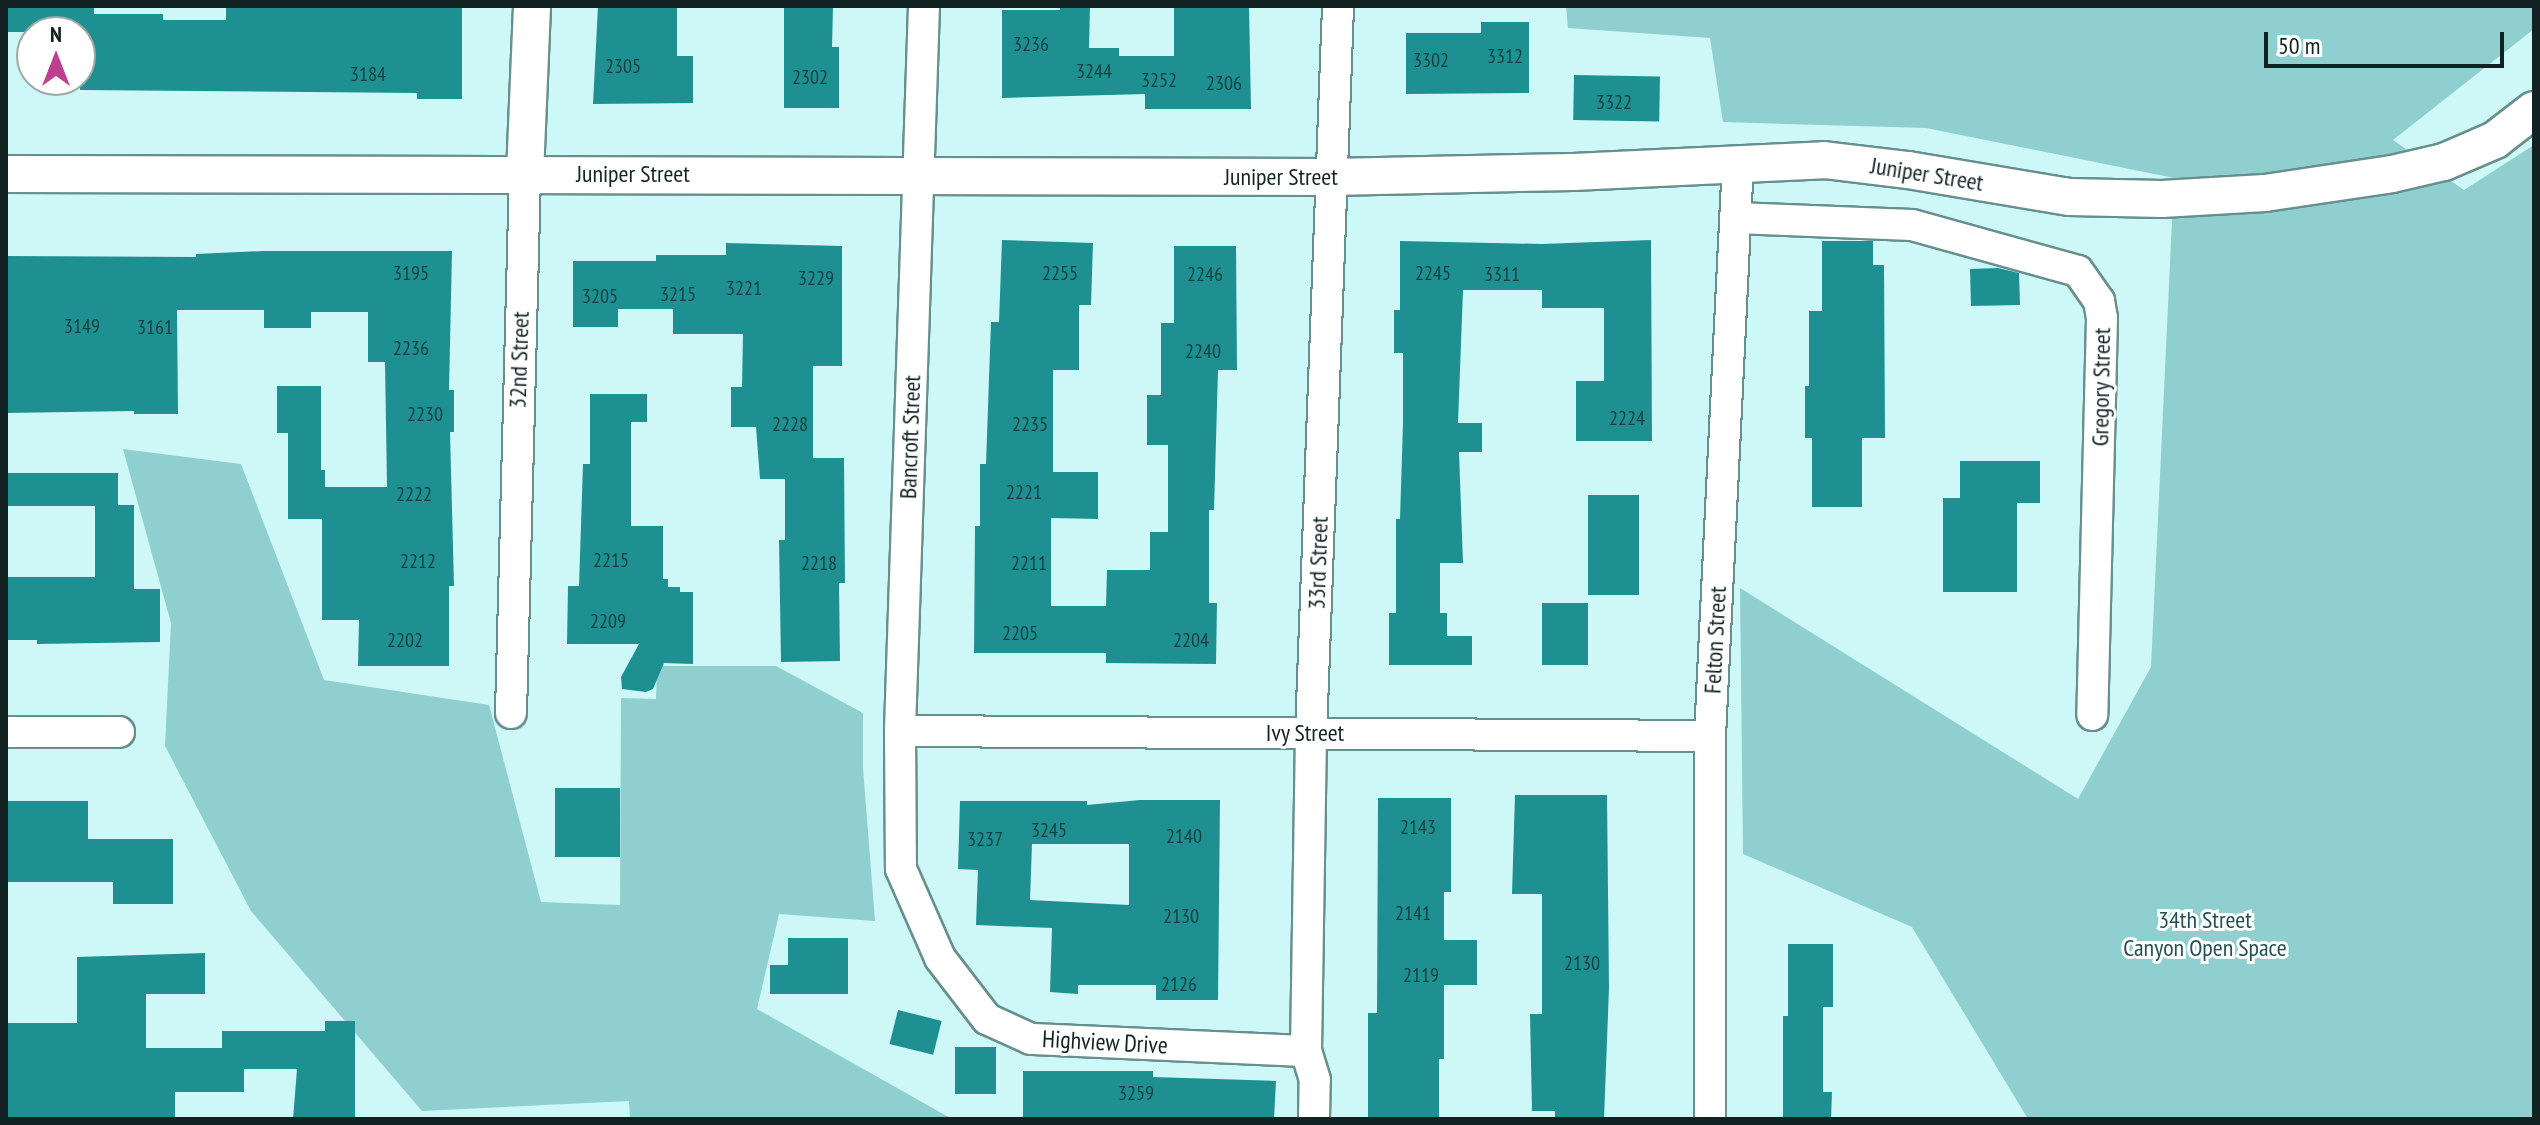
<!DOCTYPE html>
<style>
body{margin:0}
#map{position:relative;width:2540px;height:1125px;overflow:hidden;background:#cdf8f7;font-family:"PT Sans Narrow",sans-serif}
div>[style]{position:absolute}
.green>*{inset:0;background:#8fcfcf}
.building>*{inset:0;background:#1e9091;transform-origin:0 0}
.roads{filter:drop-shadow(2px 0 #678f8e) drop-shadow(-2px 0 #678f8e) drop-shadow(0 2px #678f8e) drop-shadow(0 -2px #678f8e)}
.minor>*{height:30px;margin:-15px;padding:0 15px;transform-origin:15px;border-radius:15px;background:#fff}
.tertiary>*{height:36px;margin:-18px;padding:0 18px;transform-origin:18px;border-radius:18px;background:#fff}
span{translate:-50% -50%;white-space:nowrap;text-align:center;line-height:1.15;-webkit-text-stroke:6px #fff;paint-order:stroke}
.number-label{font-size:20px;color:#153e3e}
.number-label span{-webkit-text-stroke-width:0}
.street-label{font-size:24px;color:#122222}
.park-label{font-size:24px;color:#235050}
.frame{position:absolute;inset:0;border:8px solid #122222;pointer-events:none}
.north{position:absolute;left:16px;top:16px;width:80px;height:80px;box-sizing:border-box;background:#fff;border:2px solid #a0a7a7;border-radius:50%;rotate:0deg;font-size:22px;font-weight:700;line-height:32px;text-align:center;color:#122222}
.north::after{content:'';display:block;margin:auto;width:28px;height:36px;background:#bd408f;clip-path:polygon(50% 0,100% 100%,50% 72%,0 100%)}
.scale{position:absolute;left:2264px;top:32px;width:240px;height:36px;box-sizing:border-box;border:4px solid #122222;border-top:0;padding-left:10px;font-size:24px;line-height:28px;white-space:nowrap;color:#122222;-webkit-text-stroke:6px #fff;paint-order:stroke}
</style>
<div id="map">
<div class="green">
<div style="clip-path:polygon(1566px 6px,2534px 6px,2534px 29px,2393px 140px,2464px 190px,2534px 145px,2534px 1119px,2028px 1119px,1912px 927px,1743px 854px,1740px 588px,2078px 799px,2151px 667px,2174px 178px,1926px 128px,1723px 122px,1710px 38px,1568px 28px)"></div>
<div style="clip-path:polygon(123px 449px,241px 464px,324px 680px,489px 705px,541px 902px,620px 905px,621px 698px,656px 699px,657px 666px,776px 666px,863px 713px,863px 768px,875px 921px,779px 914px,757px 1009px,952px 1119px,630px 1119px,629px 1101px,422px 1111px,251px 911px,165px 746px,171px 623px)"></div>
</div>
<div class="building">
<div style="clip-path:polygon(6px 6px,94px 6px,94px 14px,163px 14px,163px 20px,226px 20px,226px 6px,462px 6px,462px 99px,417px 99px,417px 93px,80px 90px,80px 32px,6px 32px)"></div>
<div style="clip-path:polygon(598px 6px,677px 6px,677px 56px,693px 56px,693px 103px,593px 104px)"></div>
<div style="clip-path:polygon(784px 6px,833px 6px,832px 47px,839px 47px,839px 108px,784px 108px)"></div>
<div style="clip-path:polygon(1060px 6px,1090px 6px,1089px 48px,1119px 48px,1119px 56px,1174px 56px,1174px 6px,1249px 6px,1251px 109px,1145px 109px,1145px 94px,1002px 98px,1002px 10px,1060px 10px)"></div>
<div style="clip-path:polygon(1481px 22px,1529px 22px,1529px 93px,1406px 94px,1406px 33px,1481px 33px)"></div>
<div style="left:1574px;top:75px;width:86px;height:45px;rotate:1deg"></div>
<div style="clip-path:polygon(1002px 240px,1093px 243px,1091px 305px,1079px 305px,1079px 370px,1053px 370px,1053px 472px,1098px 472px,1098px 519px,1051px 518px,1051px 606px,1106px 606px,1107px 570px,1150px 570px,1150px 532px,1168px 532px,1168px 445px,1147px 445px,1147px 395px,1161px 395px,1161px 323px,1174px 323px,1174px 246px,1236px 246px,1237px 370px,1218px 370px,1214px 510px,1209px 510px,1209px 603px,1217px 603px,1216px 664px,1106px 663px,1106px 653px,974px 653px,975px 526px,980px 526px,980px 464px,986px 464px,991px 322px,999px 322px)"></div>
<div style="clip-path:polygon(1651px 240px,1652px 441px,1576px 441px,1576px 381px,1604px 381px,1604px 308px,1542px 308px,1542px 290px,1463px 290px,1458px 423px,1482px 423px,1482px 452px,1459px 452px,1463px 563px,1440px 563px,1440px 613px,1447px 613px,1447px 636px,1472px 636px,1472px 665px,1389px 665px,1389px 613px,1396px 613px,1396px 519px,1400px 519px,1403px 423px,1403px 353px,1394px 353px,1394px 310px,1400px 310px,1400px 241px,1542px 244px)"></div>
<div style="clip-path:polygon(1822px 241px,1873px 241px,1873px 265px,1884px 265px,1885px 438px,1862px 438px,1862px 507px,1812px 507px,1812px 438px,1805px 438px,1805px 386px,1809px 386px,1809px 311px,1822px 311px)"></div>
<div style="clip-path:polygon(726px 243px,842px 246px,842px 366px,813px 366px,813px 458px,844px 458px,845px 583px,839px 583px,840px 661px,781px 662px,779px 540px,785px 540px,785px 479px,760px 479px,756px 427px,731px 427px,731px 387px,742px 387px,743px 334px,673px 334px,673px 309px,618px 309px,618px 327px,573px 327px,573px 261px,656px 261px,656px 255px,726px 255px)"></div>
<div style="clip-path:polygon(264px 251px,452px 251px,449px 390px,454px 390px,454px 432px,450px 432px,454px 586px,449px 586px,449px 666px,358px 666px,359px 620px,322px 620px,322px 519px,288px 519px,288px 433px,277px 433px,277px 386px,321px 386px,321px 470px,325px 470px,325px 487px,387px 487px,385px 362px,368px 362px,368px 312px,311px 312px,311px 328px,264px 328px,264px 310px,177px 310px,178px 414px,134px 414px,134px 411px,6px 413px,6px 256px,196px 257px,196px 254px)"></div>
<div style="clip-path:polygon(1998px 268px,2019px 273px,2020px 305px,1971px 306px,1970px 269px)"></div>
<div style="clip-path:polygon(590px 394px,647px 394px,647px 422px,631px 422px,631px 526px,663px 526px,663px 579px,668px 579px,668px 587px,680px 587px,680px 592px,693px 592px,693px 664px,664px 663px,653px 689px,646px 692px,622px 689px,621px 677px,639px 644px,567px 644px,568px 586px,579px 586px,583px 464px,590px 464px)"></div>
<div style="clip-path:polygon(1960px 461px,2040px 461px,2040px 503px,2017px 503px,2017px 592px,1943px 592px,1943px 498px,1960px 498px)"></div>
<div style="clip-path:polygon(6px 473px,118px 473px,118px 505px,134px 505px,134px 589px,160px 589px,160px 642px,37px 644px,37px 640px,6px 640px,6px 577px,95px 577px,95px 506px,6px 506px)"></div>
<div style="left:1588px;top:495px;width:51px;height:100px"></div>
<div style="left:1542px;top:603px;width:46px;height:62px"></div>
<div style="left:555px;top:788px;width:65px;height:69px"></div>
<div style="clip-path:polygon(1515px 795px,1607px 795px,1609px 988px,1604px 1119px,1555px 1119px,1555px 1111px,1532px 1111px,1530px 1014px,1542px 1014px,1542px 894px,1512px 894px)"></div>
<div style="clip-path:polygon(1378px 798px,1451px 798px,1451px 892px,1444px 892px,1444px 940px,1477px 940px,1477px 985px,1444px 985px,1444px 1059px,1439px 1059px,1439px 1119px,1368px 1119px,1368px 1013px,1377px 1013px)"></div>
<div style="clip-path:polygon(evenodd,1140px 800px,1220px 800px,1218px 1000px,1156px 1000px,1156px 985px,1078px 985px,1078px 994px,1050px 992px,1052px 928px,976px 925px,978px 870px,958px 869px,960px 801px,1087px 801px,1087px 805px,1140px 800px,1032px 844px,1129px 844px,1129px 905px,1030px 900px,1032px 844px)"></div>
<div style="clip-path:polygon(6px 801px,88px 801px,88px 839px,173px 839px,173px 904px,113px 904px,113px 882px,6px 882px)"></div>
<div style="clip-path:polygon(788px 938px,848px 938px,848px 994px,770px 994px,770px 965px,788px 965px)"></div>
<div style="clip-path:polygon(1788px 944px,1833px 944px,1833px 1007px,1823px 1007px,1823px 1092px,1832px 1092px,1831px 1119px,1783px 1119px,1783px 1016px,1788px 1016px)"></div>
<div style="clip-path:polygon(205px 953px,205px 994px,146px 994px,146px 1048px,222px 1048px,222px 1031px,325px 1031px,325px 1021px,355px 1021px,355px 1119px,293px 1119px,297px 1069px,244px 1069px,244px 1092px,175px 1092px,175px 1119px,6px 1119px,6px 1023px,77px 1023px,77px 957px)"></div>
<div style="left:898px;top:1010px;width:45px;height:35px;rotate:14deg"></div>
<div style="left:955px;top:1047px;width:41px;height:47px"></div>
<div style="clip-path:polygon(1023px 1071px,1153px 1071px,1153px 1077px,1276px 1081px,1274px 1119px,1023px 1119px)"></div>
</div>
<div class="roads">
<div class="minor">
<div style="left:924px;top:6px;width:725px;rotate:91.9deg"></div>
<div style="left:900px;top:731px;width:138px;rotate:89.6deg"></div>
<div style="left:901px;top:869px;width:97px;rotate:66.3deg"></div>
<div style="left:940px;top:958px;width:77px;rotate:52.4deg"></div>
<div style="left:987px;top:1019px;width:48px;rotate:24.4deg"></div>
<div style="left:1031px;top:1039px;width:275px;rotate:2.5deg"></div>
<div style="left:1736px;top:218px;width:176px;rotate:2.3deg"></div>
<div style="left:1912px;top:225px;width:172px;rotate:15.5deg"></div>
<div style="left:2078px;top:271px;width:37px;rotate:55deg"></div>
<div style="left:2099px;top:301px;width:17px;rotate:80deg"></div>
<div style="left:2102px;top:318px;width:397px;rotate:91.4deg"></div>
<div style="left:511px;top:713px;width:539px;rotate:-88.51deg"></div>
<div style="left:900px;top:731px;width:810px;rotate:0.35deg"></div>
<div style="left:6px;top:732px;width:113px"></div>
<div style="left:1314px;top:1119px;width:39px;rotate:-89deg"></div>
<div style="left:1315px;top:1080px;width:30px;rotate:-107deg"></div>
<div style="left:1306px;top:1051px;width:318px;rotate:-89.1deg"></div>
<div style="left:1311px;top:733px;width:728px;rotate:-87.87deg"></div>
<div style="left:1710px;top:1119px;width:383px;rotate:-90deg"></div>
<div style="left:1710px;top:736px;width:575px;rotate:-87.21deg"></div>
</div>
<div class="tertiary">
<div style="left:6px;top:174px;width:1325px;rotate:0.13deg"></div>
<div style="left:1331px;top:177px;width:242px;rotate:-1.2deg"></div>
<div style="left:1573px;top:172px;width:251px;rotate:-2.7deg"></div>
<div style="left:1824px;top:160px;width:85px;rotate:6.8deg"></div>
<div style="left:1908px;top:170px;width:164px;rotate:9.5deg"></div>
<div style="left:2070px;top:197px;width:92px;rotate:1.2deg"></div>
<div style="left:2162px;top:199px;width:103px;rotate:-3.3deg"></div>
<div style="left:2265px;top:193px;width:128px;rotate:-8.5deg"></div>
<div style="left:2392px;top:174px;width:53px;rotate:-13deg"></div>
<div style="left:2444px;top:162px;width:56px;rotate:-23.3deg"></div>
<div style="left:2495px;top:140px;width:49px;rotate:-37.6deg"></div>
<div style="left:525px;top:174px;width:168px;rotate:-87.6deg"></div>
</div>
</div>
<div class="number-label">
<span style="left:1031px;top:44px">3236</span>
<span style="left:1505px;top:56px">3312</span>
<span style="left:1431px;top:60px">3302</span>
<span style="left:623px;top:66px">2305</span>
<span style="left:1094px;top:71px">3244</span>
<span style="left:368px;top:74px">3184</span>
<span style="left:810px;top:77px">2302</span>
<span style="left:1159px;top:80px">3252</span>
<span style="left:1224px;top:83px">2306</span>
<span style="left:1614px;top:102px">3322</span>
<span style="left:411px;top:273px">3195</span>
<span style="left:1060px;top:273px">2255</span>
<span style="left:1433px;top:273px">2245</span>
<span style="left:1205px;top:274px">2246</span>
<span style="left:1502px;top:274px">3311</span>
<span style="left:816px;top:278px">3229</span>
<span style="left:744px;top:288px">3221</span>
<span style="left:678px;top:294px">3215</span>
<span style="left:600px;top:296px">3205</span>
<span style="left:82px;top:326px">3149</span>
<span style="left:155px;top:327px">3161</span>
<span style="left:411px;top:348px">2236</span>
<span style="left:1203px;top:351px">2240</span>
<span style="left:425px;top:414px">2230</span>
<span style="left:1627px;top:418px">2224</span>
<span style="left:790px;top:424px">2228</span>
<span style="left:1030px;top:424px">2235</span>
<span style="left:1024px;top:492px">2221</span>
<span style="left:414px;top:494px">2222</span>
<span style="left:611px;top:560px">2215</span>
<span style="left:418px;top:561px">2212</span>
<span style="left:819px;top:563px">2218</span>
<span style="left:1029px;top:563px">2211</span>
<span style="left:608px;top:621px">2209</span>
<span style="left:1020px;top:633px">2205</span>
<span style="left:405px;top:640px">2202</span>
<span style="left:1191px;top:640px">2204</span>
<span style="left:1418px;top:827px">2143</span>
<span style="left:1049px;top:830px">3245</span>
<span style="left:1184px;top:836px">2140</span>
<span style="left:985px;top:839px">3237</span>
<span style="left:1413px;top:913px">2141</span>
<span style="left:1181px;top:916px">2130</span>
<span style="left:1582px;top:963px">2130</span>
<span style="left:1421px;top:975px">2119</span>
<span style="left:1179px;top:984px">2126</span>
<span style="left:1136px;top:1093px">3259</span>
</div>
<div class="street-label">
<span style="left:633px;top:174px">Juniper Street</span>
<span style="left:1927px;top:174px;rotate:9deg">Juniper Street</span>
<span style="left:1281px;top:177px">Juniper Street</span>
<span style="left:519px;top:360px;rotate:-88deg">32nd Street</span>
<span style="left:2101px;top:387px;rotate:-89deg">Gregory Street</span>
<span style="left:910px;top:437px;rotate:-88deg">Bancroft Street</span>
<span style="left:1318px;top:563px;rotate:-88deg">33rd Street</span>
<span style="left:1715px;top:640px;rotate:-87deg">Felton Street</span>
<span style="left:1305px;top:733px">Ivy Street</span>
<span style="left:1105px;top:1042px;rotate:3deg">Highview Drive</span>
</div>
<div class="park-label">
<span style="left:2205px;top:934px">34th Street<br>Canyon Open Space</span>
</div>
<div class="frame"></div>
<div class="north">N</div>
<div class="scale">50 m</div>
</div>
